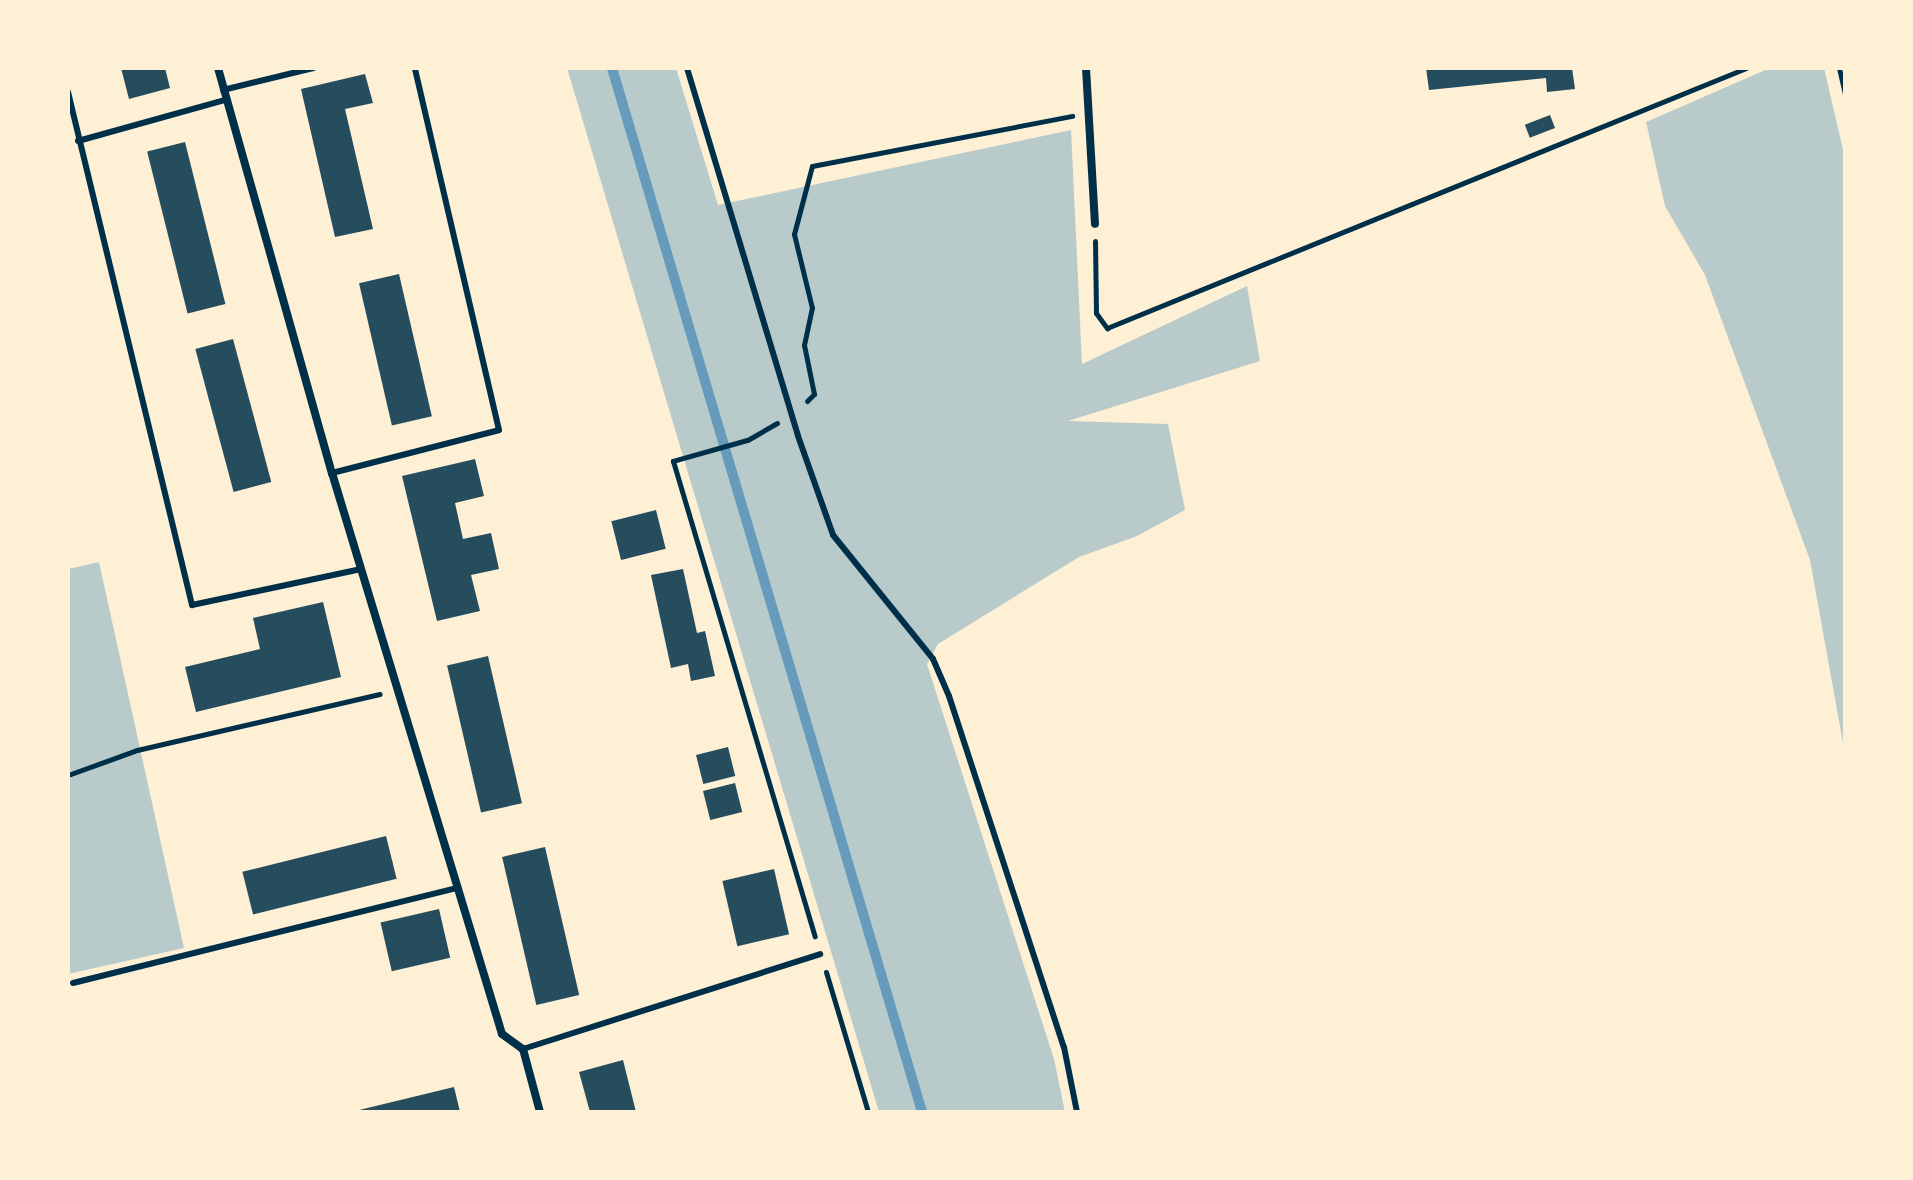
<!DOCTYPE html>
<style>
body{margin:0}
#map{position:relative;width:1913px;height:1180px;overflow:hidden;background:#fdf0d5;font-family:Lato,sans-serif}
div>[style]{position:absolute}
.green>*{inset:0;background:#b9caca}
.stream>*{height:10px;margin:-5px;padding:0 5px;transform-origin:5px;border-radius:5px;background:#669bbc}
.building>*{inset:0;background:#264d5e;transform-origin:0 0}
.path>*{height:5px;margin:-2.5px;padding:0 2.5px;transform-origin:2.5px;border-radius:2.5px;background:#003049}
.service>*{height:6px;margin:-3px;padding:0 3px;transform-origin:3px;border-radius:3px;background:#003049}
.minor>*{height:8px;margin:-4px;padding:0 4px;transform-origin:4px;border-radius:4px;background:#003049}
span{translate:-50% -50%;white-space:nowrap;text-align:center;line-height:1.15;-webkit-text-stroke:6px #fdf0d5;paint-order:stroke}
.frame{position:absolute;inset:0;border:70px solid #fdf0d5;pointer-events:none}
</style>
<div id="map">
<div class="green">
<div style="clip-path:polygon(567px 68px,676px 68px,718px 205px,1071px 130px,1082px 364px,1247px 286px,1260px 361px,1068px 421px,1168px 424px,1185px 510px,1137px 536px,1079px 557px,938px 644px,927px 664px,1054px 1059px,1065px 1112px,879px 1112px)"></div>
<div style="clip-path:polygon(1770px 68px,1824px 68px,1845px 158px,1845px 754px,1810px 560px,1705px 275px,1665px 206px,1646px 122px)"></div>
<div style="clip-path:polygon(99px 562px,184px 948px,68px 974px,68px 569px)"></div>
</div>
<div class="stream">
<div style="left:612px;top:68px;width:1089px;rotate:73.46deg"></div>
</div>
<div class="building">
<div style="clip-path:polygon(121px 68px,165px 68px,170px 88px,129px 99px)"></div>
<div style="clip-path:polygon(1426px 68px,1572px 68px,1575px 89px,1547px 92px,1546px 78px,1429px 90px)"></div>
<div style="clip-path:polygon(365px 74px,373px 103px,345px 109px,373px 229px,335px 237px,301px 89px)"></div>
<div style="left:1550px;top:115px;width:14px;height:27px;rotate:69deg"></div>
<div style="left:185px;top:142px;width:167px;height:39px;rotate:76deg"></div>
<div style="left:399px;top:274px;width:146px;height:41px;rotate:77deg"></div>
<div style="left:233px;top:339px;width:148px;height:39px;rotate:75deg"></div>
<div style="clip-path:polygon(475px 459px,484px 496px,455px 503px,463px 539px,491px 533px,499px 569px,471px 575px,480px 611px,437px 621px,402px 476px)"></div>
<div style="left:656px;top:510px;width:40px;height:46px;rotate:76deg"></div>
<div style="clip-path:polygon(683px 569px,697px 633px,705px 631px,715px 676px,691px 681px,688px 664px,671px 668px,651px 575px)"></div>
<div style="clip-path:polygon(323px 602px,341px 677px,196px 712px,185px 667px,260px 649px,253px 618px)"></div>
<div style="left:488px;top:656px;width:151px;height:42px;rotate:77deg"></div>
<div style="left:728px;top:747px;width:30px;height:33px;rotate:76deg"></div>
<div style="left:735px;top:783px;width:30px;height:33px;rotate:76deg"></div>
<div style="left:386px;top:836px;width:44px;height:148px;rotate:76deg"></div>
<div style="left:545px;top:847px;width:152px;height:44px;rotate:77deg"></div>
<div style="left:774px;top:869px;width:67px;height:53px;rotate:77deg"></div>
<div style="left:439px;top:909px;width:50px;height:60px;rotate:77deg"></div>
<div style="clip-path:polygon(623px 1060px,636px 1112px,590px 1112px,579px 1072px)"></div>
<div style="clip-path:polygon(454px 1087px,460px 1112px,355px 1112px,355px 1111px)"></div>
</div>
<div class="path">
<div style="left:1839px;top:68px;width:28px;rotate:77deg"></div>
<div style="left:1095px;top:241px;width:72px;rotate:89.2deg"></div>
<div style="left:1096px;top:313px;width:19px;rotate:54deg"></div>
<div style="left:1107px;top:328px;width:690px;rotate:-22.14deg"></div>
<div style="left:807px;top:401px;width:10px;rotate:-45deg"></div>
<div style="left:814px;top:394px;width:50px;rotate:-101.5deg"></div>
<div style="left:804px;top:345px;width:38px;rotate:-78deg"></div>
<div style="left:812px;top:308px;width:76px;rotate:-103.7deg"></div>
<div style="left:794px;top:234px;width:70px;rotate:-75.2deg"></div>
<div style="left:812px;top:166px;width:265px;rotate:-10.9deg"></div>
<div style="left:777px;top:423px;width:34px;rotate:150deg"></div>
<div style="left:747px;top:440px;width:77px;rotate:164.2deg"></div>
<div style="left:673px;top:461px;width:496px;rotate:73.4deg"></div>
<div style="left:68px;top:775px;width:73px;rotate:-19.9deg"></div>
<div style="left:137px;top:750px;width:249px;rotate:-13deg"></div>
<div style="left:826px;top:972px;width:146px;rotate:73.3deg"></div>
</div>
<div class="service">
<div style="left:687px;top:68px;width:384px;rotate:73.2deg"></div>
<div style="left:798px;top:436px;width:105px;rotate:70.5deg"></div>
<div style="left:833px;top:535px;width:159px;rotate:51.1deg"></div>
<div style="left:933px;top:659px;width:40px;rotate:66.6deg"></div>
<div style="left:949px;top:696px;width:369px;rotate:71.9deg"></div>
<div style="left:1064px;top:1047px;width:66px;rotate:78.7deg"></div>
<div style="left:223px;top:90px;width:93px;rotate:-13.7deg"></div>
<div style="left:68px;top:92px;width:528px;rotate:76.41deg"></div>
<div style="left:192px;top:605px;width:173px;rotate:-12deg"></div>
<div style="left:78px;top:141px;width:153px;rotate:-15.6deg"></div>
<div style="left:332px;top:473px;width:172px;rotate:-14.4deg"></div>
<div style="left:499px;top:430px;width:372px;rotate:-103.1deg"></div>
<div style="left:73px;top:983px;width:397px;rotate:-13.9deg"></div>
<div style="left:523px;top:1049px;width:312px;rotate:-17.7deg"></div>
</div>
<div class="minor">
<div style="left:218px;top:68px;width:421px;rotate:74.3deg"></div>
<div style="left:332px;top:473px;width:586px;rotate:73.14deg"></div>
<div style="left:502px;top:1034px;width:26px;rotate:36deg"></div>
<div style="left:523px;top:1049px;width:65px;rotate:74.9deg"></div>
<div style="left:1086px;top:68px;width:156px;rotate:86.7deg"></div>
</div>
<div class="frame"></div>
</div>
